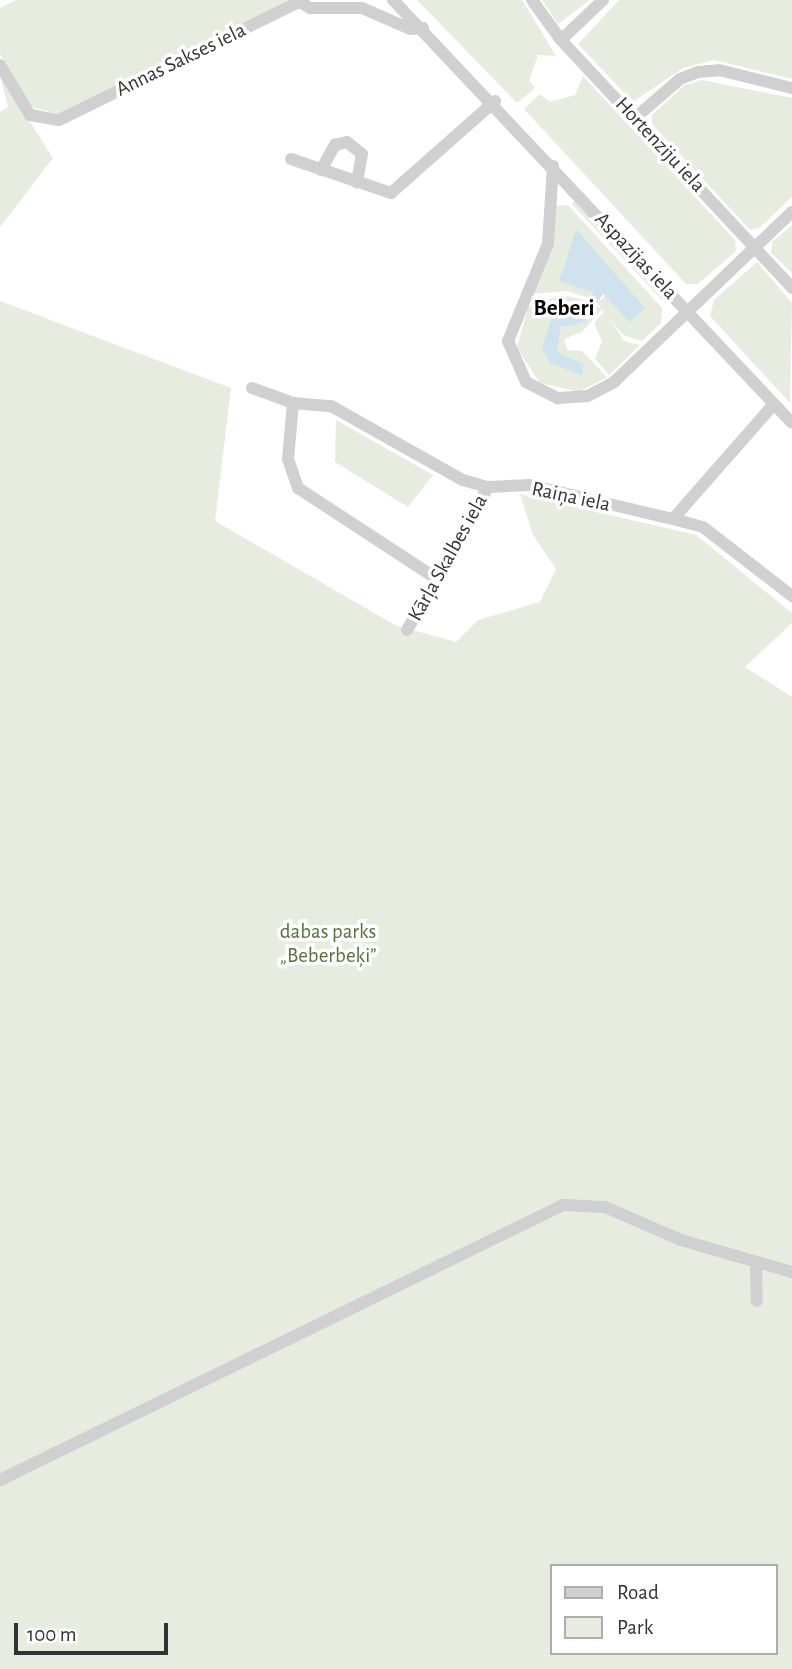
<!DOCTYPE html>
<meta charset="utf-8">
<style>
body{margin:0}
#map{position:relative;width:792px;height:1669px;overflow:hidden;background:#fff;font-family:"Alegreya Sans",sans-serif}
div>[style]{position:absolute}
.green>*{inset:0;background:#e6ecdf}
.water>*{inset:0;background:#cfe2ee}
.minor>*{height:12px;margin:-6px;padding:0 6px;transform-origin:6px;border-radius:6px;background:#d0d0d0}
span{translate:-50% -50%;white-space:nowrap;text-align:center;line-height:1.15;-webkit-text-stroke:7px #fff;paint-order:stroke}
.street-label{font-size:21px;color:#333}
.park-label{font-size:21px;color:#56703f}
.neighbourhood-label{font-size:23px;color:#000;font-weight:700}
.legend{position:absolute;left:550px;top:1564px;width:228px;height:91px;box-sizing:border-box;background:#fff;border:2px solid #adadad;margin:0;padding:9px 12px;list-style:none;font-size:21px;color:#333}
.legend li{display:flex;align-items:center;gap:14px;height:35px}
.legend b{width:35px;border:2px solid #adadad}
.scale{position:absolute;left:14px;top:1623px;width:154px;height:32px;box-sizing:border-box;border:4px solid #333;border-top:0;padding-left:9px;font-size:21px;line-height:24px;white-space:nowrap;color:#333;-webkit-text-stroke:5px #fff;paint-order:stroke}
</style>
<div id="map">
<div class="green">
<div style="clip-path:polygon(16px 0,289px 0,63px 115px,31px 107px,0 54px,0 8px)"></div>
<div style="clip-path:polygon(417px 0,522px 0,556px 56px,538px 55px,529px 81px,535px 88px,517px 103px)"></div>
<div style="clip-path:polygon(542px 0,590px 0,558px 24px)"></div>
<div style="clip-path:polygon(619px 0,792px 0,792px 79px,714px 60px,683px 68px,633px 102px,578px 44px)"></div>
<div style="clip-path:polygon(0 75px,53px 158px,0 227px,0 112px,8px 107px)"></div>
<div style="clip-path:polygon(583px 76px,735px 240px,736px 251px,698px 284px,686px 284px,524px 109px,540px 94px,550px 102px,575px 95px)"></div>
<div style="clip-path:polygon(702px 80px,792px 98px,792px 197px,759px 228px,750px 230px,652px 124px,652px 115px,685px 85px)"></div>
<div style="clip-path:polygon(577px 199px,666px 296px,662px 300px,572px 204px)"></div>
<div style="clip-path:polygon(568px 205px,662px 308px,661px 323px,642px 341px,623px 335px,597px 303px,607px 295px,576px 229px,559px 281px,593px 291px,590px 298px,566px 291px,532px 294px,552px 251px,556px 206px)"></div>
<div style="clip-path:polygon(792px 225px,792px 273px,771px 253px,772px 242px)"></div>
<div style="clip-path:polygon(757px 262px,792px 303px,790px 403px,710px 316px,714px 300px)"></div>
<div style="clip-path:polygon(562px 295px,588px 301px,582px 312px,568px 311px,542px 347px,581px 375px,584px 364px,557px 352px,556px 335px,564px 324px,585px 322px,595px 305px,602px 309px,582px 332px,564px 339px,567px 350px,582px 351px,607px 377px,579px 392px,540px 383px,517px 348px,528px 307px)"></div>
<div style="clip-path:polygon(evenodd,0 301px,231px 388px,215px 521px,395px 625px,456px 642px,478px 620px,540px 602px,556px 569px,533px 535px,520px 494px,696px 535px,792px 613px,792px 623px,745px 667px,792px 697px,792px 1669px,0 1669px,0 301px,552px 1566px,776px 1566px,776px 1653px,552px 1653px,552px 1566px)"></div>
<div style="clip-path:polygon(605px 311px,624px 341px,640px 345px,609px 375px,595px 359px,602px 341px,594px 323px)"></div>
<div style="clip-path:polygon(336px 420px,433px 475px,408px 507px,335px 462px)"></div>
</div>
<div class="water">
<div style="clip-path:polygon(576px 229px,645px 308px,630px 322px,603px 294px,585px 322px,561px 327px,557px 352px,584px 364px,582px 375px,550px 363px,542px 347px,552px 318px,582px 311px,593px 292px,559px 281px)"></div>
</div>
<div class="minor">
<div style="left:393px;top:0;width:581px;rotate:46.67deg"></div>
<div style="left:532px;top:0;width:49px;rotate:54.1deg"></div>
<div style="left:561px;top:40px;width:339px;rotate:47deg"></div>
<div style="left:300px;top:2px;width:12px;rotate:31deg"></div>
<div style="left:310px;top:8px;width:52px"></div>
<div style="left:362px;top:8px;width:52px;rotate:23.6deg"></div>
<div style="left:410px;top:29px;width:13px;rotate:-4deg"></div>
<div style="left:561px;top:40px;width:58px;rotate:-43.6deg"></div>
<div style="left:0;top:65px;width:58px;rotate:59deg"></div>
<div style="left:30px;top:115px;width:29px;rotate:10deg"></div>
<div style="left:59px;top:120px;width:272px;rotate:-26.2deg"></div>
<div style="left:636px;top:117px;width:58px;rotate:-40.8deg"></div>
<div style="left:680px;top:79px;width:19px;rotate:-21deg"></div>
<div style="left:698px;top:72px;width:21px;rotate:-5deg"></div>
<div style="left:719px;top:70px;width:75px;rotate:13.9deg"></div>
<div style="left:291px;top:159px;width:106px;rotate:18.8deg"></div>
<div style="left:391px;top:193px;width:139px;rotate:-41.5deg"></div>
<div style="left:553px;top:166px;width:78px;rotate:93.7deg"></div>
<div style="left:548px;top:244px;width:105px;rotate:112.4deg"></div>
<div style="left:508px;top:341px;width:45px;rotate:66.3deg"></div>
<div style="left:526px;top:382px;width:36px;rotate:27deg"></div>
<div style="left:558px;top:398px;width:30px;rotate:-4deg"></div>
<div style="left:588px;top:396px;width:30px;rotate:-28deg"></div>
<div style="left:614px;top:382px;width:246px;rotate:-43.7deg"></div>
<div style="left:321px;top:170px;width:29px;rotate:-61deg"></div>
<div style="left:335px;top:145px;width:12px;rotate:-14deg"></div>
<div style="left:347px;top:142px;width:19px;rotate:39deg"></div>
<div style="left:362px;top:154px;width:29px;rotate:100deg"></div>
<div style="left:252px;top:388px;width:44px;rotate:20.1deg"></div>
<div style="left:293px;top:403px;width:38px;rotate:5deg"></div>
<div style="left:331px;top:406px;width:151px;rotate:29.3deg"></div>
<div style="left:463px;top:480px;width:26px;rotate:16deg"></div>
<div style="left:488px;top:487px;width:41px;rotate:-2.8deg"></div>
<div style="left:529px;top:485px;width:148px;rotate:13.3deg"></div>
<div style="left:673px;top:519px;width:153px;rotate:-48.7deg"></div>
<div style="left:293px;top:403px;width:56px;rotate:95.1deg"></div>
<div style="left:288px;top:459px;width:31px;rotate:71deg"></div>
<div style="left:298px;top:488px;width:166px;rotate:33.2deg"></div>
<div style="left:673px;top:519px;width:31px;rotate:15deg"></div>
<div style="left:703px;top:527px;width:113px;rotate:37.8deg"></div>
<div style="left:407px;top:630px;width:164px;rotate:-60.5deg"></div>
<div style="left:756px;top:1262px;width:39px;rotate:89deg"></div>
<div style="left:0;top:1480px;width:627px;rotate:-26.03deg"></div>
<div style="left:563px;top:1205px;width:42px;rotate:2.7deg"></div>
<div style="left:605px;top:1207px;width:83px;rotate:23.5deg"></div>
<div style="left:681px;top:1240px;width:116px;rotate:16.1deg"></div>
</div>
<div class="street-label">
<span style="left:181px;top:60px;rotate:-26deg">Annas Sakses iela</span>
<span style="left:660px;top:145px;rotate:47deg">Hortenziju iela</span>
<span style="left:636px;top:256px;rotate:47deg">Aspazijas iela</span>
<span style="left:571px;top:497px;rotate:12deg">Raiņa iela</span>
<span style="left:448px;top:558px;rotate:-61deg">Kārļa Skalbes iela</span>
</div>
<div class="park-label">
<span style="left:328px;top:944px">dabas parks<br>„Beberbeķi”</span>
</div>
<div class="neighbourhood-label">
<span style="left:564px;top:309px">Beberi</span>
</div>
<ul class="legend">
<li><b style="height:9px;background:#d0d0d0"></b>Road</li>
<li><b style="height:19px;background:#e6ecdf"></b>Park</li>
</ul>
<div class="scale">100 m</div>
</div>
